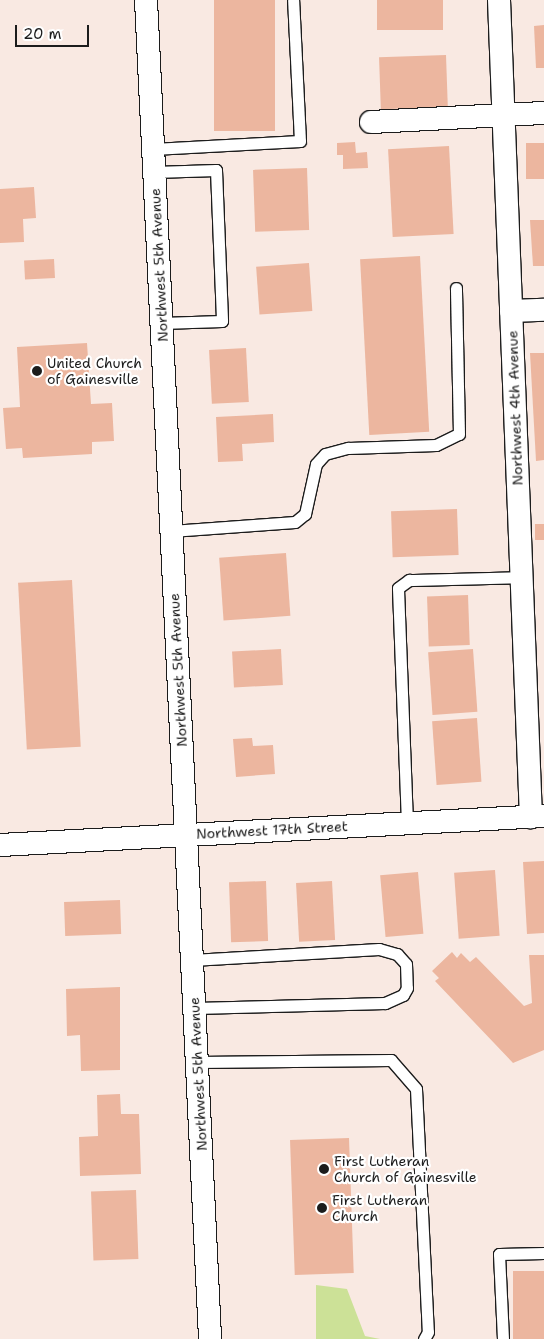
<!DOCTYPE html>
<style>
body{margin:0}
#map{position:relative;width:544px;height:1339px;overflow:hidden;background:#f9e9e2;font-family:"Shantell Sans",sans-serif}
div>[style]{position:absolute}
.green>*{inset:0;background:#cce197}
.building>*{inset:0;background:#ecb69f;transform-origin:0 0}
.roads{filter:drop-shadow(1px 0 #1c1c1c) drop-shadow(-1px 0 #1c1c1c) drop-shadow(0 1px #1c1c1c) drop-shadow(0 -1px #1c1c1c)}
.service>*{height:11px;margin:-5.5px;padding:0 5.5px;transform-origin:5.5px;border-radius:5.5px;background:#fff}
.minor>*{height:22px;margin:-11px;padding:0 11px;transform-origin:11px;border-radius:11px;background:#fff}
.dots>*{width:14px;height:14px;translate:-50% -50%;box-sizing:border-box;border:2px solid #fff;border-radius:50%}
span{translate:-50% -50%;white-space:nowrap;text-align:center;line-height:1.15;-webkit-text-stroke:4.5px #fff;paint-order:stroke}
.street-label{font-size:14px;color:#1c1c1c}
.poi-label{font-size:14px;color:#1c1c1c}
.left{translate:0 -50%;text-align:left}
.scale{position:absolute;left:15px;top:25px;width:74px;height:22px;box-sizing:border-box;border:2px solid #1c1c1c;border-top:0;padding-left:6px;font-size:15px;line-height:18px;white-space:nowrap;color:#1c1c1c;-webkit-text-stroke:4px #fff;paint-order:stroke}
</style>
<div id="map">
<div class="green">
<div style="clip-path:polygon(316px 1285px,347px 1289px,365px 1336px,380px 1339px,316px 1339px)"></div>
</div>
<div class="building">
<div style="left:214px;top:0;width:61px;height:131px"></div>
<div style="left:377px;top:0;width:66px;height:30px"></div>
<div style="clip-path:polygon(544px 25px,544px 68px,536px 68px,534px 26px)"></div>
<div style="left:446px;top:55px;width:52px;height:67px;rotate:88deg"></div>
<div style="clip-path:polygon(355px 142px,356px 153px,367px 152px,368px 168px,343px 169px,343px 155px,337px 155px,337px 143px)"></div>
<div style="left:544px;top:143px;width:36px;height:18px;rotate:90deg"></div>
<div style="left:449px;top:146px;width:88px;height:61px;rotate:87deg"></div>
<div style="left:307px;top:168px;width:62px;height:54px;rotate:88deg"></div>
<div style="clip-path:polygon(34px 187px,36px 218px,23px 219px,24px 242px,0 243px,0 189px)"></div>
<div style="clip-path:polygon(530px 220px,544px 220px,544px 266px,533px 266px)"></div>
<div style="left:420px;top:256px;width:176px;height:60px;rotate:87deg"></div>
<div style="left:54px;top:259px;width:19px;height:30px;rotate:87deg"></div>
<div style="left:309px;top:263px;width:48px;height:53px;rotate:86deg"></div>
<div style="clip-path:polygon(87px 343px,91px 404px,112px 403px,114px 441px,92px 442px,92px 454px,23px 458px,22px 448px,6px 449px,3px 408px,20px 407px,17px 347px)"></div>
<div style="left:246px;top:348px;width:54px;height:37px;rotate:87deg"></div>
<div style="clip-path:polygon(530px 353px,544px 353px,544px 460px,536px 461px)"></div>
<div style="clip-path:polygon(273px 414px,274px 442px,242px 444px,243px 461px,218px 462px,216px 417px)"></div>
<div style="left:457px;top:509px;width:46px;height:66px;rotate:88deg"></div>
<div style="left:535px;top:524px;width:9px;height:16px"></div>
<div style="left:286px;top:553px;width:63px;height:67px;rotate:86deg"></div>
<div style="left:72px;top:580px;width:167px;height:54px;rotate:87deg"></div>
<div style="left:468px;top:595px;width:50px;height:41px;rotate:88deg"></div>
<div style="left:281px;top:649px;width:36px;height:49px;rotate:87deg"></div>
<div style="left:473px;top:649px;width:63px;height:45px;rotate:86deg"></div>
<div style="left:477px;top:718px;width:64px;height:45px;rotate:86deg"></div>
<div style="clip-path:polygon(252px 738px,253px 746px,273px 745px,275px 774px,236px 777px,233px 739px)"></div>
<div style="clip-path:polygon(544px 861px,544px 933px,527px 934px,523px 862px)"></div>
<div style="left:495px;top:870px;width:66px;height:41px;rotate:86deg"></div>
<div style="left:418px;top:872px;width:62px;height:38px;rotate:85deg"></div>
<div style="left:266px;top:881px;width:60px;height:37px;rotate:88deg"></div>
<div style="left:332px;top:881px;width:59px;height:36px;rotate:87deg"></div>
<div style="left:120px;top:900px;width:34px;height:56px;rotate:88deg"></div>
<div style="clip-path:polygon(452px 952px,457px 958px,461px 953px,470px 962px,476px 957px,524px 1006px,532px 1003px,529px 955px,544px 955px,544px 1050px,513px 1063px,435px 981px,439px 978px,432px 971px)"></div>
<div style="clip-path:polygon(120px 987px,120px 1070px,81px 1071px,80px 1035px,67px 1036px,66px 989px)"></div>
<div style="clip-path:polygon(120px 1094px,121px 1114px,139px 1114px,141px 1174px,80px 1176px,79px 1137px,98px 1136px,97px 1095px)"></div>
<div style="left:349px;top:1138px;width:135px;height:59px;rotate:88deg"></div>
<div style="left:136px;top:1190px;width:69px;height:45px;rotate:88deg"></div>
<div style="left:544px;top:1271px;width:68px;height:31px;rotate:90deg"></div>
</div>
<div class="roads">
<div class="service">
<div style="left:153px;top:149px;width:147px;rotate:-3.1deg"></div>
<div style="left:300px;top:141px;width:141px;rotate:-92.8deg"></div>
<div style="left:154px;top:172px;width:62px;rotate:-1.8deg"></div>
<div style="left:216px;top:170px;width:151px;rotate:87.7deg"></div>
<div style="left:222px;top:321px;width:61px;rotate:178.1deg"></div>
<div style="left:171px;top:531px;width:124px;rotate:-4.2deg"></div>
<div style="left:295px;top:522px;width:13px;rotate:-39deg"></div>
<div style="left:305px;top:514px;width:51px;rotate:-77.6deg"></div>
<div style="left:316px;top:464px;width:13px;rotate:-48deg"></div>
<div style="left:325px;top:454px;width:24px;rotate:-15deg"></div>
<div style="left:348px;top:448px;width:88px;rotate:-2deg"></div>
<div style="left:436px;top:445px;width:25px;rotate:-26deg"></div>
<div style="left:459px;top:434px;width:146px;rotate:-91.2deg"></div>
<div style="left:407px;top:823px;width:235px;rotate:-92.2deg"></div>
<div style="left:398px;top:588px;width:14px;rotate:-36deg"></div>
<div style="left:409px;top:580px;width:113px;rotate:-1.5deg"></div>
<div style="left:192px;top:960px;width:187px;rotate:-3.4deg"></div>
<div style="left:379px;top:949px;width:19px;rotate:16deg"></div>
<div style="left:397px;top:954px;width:13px;rotate:48deg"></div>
<div style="left:406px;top:964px;width:24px;rotate:88deg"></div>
<div style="left:407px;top:988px;width:8px;rotate:120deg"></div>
<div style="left:403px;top:995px;width:20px;rotate:156deg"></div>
<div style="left:385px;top:1003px;width:190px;rotate:178.5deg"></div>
<div style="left:197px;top:1062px;width:194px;rotate:-0.6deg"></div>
<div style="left:391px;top:1060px;width:38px;rotate:49deg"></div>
<div style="left:416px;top:1089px;width:243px;rotate:87.2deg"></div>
<div style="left:428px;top:1332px;width:8px;rotate:120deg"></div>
<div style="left:503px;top:1339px;width:85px;rotate:-92.7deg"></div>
<div style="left:499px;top:1254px;width:45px;rotate:-1.3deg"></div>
</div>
<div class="minor">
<div style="left:146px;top:0;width:1341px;rotate:87.26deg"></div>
<div style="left:499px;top:0;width:818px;rotate:87.76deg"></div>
<div style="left:371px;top:122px;width:173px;rotate:-3deg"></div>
<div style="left:511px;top:311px;width:33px;rotate:-2deg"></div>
<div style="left:0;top:845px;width:545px;rotate:-3.05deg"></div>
</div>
</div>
<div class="dots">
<div style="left:37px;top:371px;background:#1c1c1c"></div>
<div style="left:324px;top:1169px;background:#1c1c1c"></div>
<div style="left:322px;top:1208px;background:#1c1c1c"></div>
</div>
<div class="street-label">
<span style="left:159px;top:265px;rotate:-93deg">Northwest 5th Avenue</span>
<span style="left:515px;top:408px;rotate:-92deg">Northwest 4th Avenue</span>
<span style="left:178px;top:670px;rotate:-93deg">Northwest 5th Avenue</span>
<span style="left:272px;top:830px;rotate:-3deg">Northwest 17th Street</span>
<span style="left:198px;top:1074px;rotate:-93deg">Northwest 5th Avenue</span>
</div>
<div class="poi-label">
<span class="left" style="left:47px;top:371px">United Church<br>of Gainesville</span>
<span class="left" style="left:334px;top:1169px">First Lutheran<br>Church of Gainesville</span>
<span class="left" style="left:332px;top:1208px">First Lutheran<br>Church</span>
</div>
<div class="scale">20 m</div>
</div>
